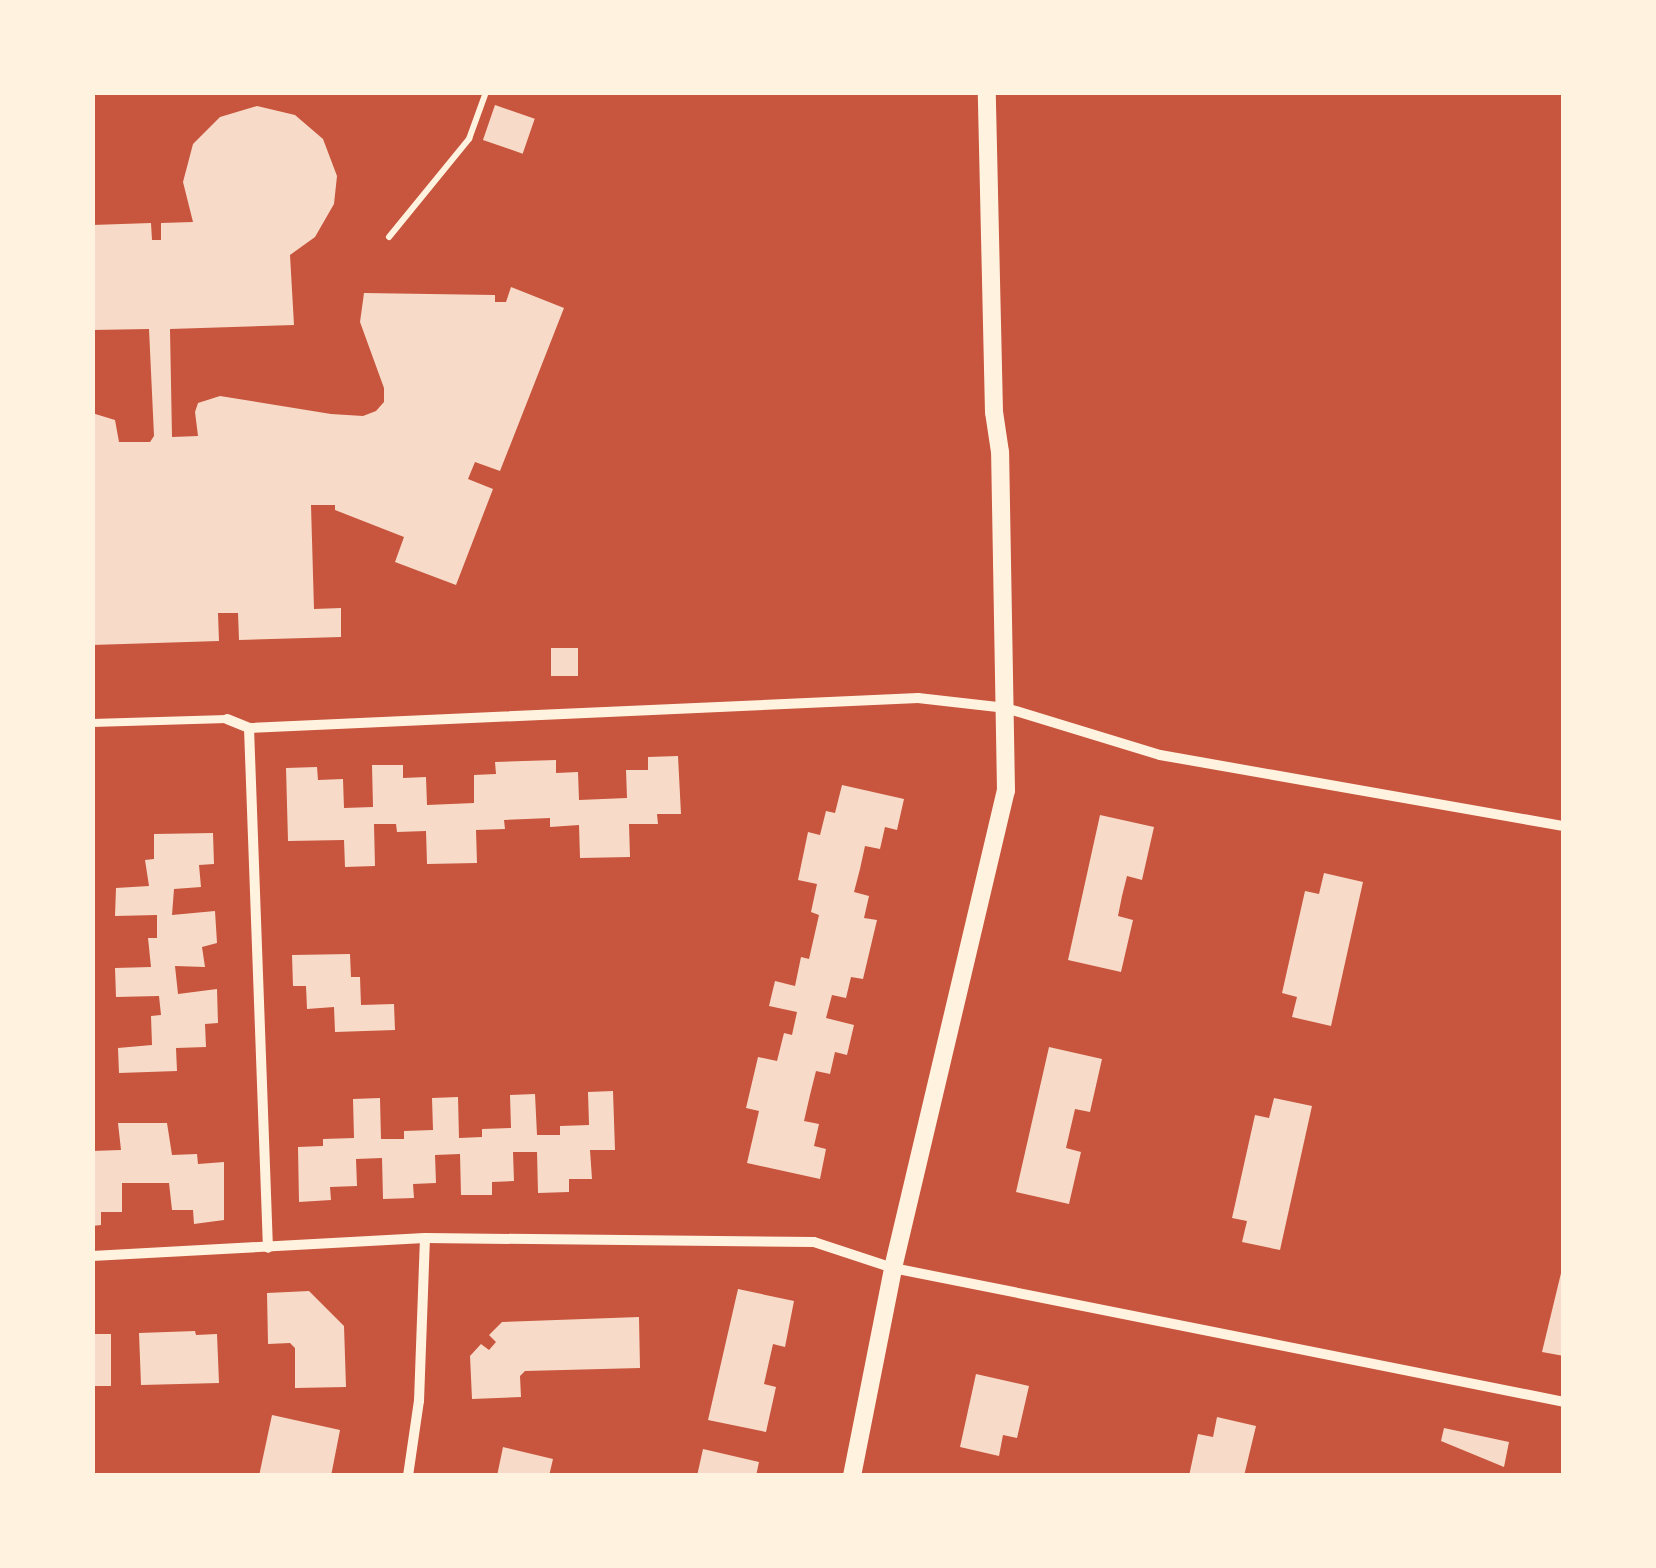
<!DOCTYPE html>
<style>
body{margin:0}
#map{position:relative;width:1656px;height:1568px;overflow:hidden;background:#c8553d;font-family:Quicksand,sans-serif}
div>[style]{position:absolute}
.building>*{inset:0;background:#f7dbc8;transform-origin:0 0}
.path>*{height:6px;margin:-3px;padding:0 3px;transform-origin:3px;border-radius:3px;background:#fff3e0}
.service>*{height:8px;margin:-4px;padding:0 4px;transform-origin:4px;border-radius:4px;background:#fff3e0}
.minor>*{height:10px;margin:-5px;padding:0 5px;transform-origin:5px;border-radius:5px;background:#fff3e0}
.tertiary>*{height:18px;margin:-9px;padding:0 9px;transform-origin:9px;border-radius:9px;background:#fff3e0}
span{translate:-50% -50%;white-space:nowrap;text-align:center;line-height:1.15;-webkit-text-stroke:10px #fff3e0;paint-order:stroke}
.frame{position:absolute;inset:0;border:95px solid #fff3e0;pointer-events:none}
</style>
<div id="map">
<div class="building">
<div style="left:495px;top:105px;width:42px;height:37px;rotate:19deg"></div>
<div style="clip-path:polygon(257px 106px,295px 115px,323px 139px,337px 176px,334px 204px,315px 237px,290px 255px,294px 325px,170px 329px,172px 437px,198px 436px,195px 412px,198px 403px,220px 396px,331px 414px,363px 416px,376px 411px,384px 402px,384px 388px,360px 322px,364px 293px,495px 295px,495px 302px,506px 302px,511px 287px,564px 308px,500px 471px,475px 462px,468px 479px,493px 489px,456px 585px,395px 562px,404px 537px,335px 510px,335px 505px,311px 505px,314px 609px,341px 608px,341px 637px,239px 640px,238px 613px,218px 613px,219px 641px,92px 645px,92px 413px,115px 420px,119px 442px,150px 442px,154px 436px,149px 329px,92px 330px,92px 225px,151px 223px,152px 240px,161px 240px,161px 223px,193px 222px,183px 182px,193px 144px,220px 117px)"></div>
<div style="left:551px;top:648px;width:27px;height:28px"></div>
<div style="clip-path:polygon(678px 756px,681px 814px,657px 814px,658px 824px,629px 824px,630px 857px,580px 858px,579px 825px,550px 827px,550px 818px,504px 820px,505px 829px,476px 830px,477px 863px,427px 864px,426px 831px,397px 832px,396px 824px,374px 824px,375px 866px,345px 867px,344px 840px,288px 841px,286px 768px,317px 767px,318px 780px,343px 779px,344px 808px,373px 807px,372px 765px,403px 765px,403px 778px,426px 777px,427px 805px,474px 803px,474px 775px,496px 774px,495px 762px,556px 760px,556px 773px,578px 772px,579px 800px,627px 798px,626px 770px,648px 770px,648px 757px)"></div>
<div style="clip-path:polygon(842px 785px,904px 799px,897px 830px,885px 827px,880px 849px,865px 846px,860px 869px,854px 892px,869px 896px,864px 918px,877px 920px,863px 979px,851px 977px,846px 998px,832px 995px,826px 1018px,854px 1025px,847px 1055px,835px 1052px,830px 1074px,816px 1071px,810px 1095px,804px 1121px,819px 1124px,814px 1146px,826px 1149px,820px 1179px,747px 1163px,759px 1111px,746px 1108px,758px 1057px,777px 1061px,784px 1033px,792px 1035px,797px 1012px,769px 1006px,775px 981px,795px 986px,801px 957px,809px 959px,819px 915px,811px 912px,817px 884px,798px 880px,808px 832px,820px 835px,826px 811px,835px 813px)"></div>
<div style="clip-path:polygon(1100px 815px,1154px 827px,1142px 880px,1127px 876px,1122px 896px,1118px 916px,1133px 920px,1121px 972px,1068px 960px)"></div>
<div style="clip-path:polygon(213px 833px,214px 864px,199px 865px,201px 887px,174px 889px,172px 915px,215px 911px,217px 943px,202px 947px,205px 967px,175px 966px,178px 994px,217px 989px,218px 1023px,205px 1024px,206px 1047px,176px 1048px,177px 1071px,119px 1073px,118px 1048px,152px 1045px,151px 1016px,161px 1015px,159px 996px,116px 997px,115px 968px,151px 967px,148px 938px,157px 938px,157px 915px,115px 916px,116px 888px,149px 886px,145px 860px,154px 859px,154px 834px)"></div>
<div style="clip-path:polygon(1324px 873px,1363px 882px,1331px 1026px,1292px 1017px,1297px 997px,1282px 993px,1305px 891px,1319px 894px)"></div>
<div style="clip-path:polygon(350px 954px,351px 977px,360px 977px,361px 1005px,394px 1004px,395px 1030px,335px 1032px,334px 1007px,307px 1009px,306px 986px,293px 986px,292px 955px)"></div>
<div style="clip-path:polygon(1049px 1047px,1102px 1059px,1090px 1112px,1075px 1109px,1066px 1148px,1081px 1152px,1069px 1204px,1016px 1192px)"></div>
<div style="clip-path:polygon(613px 1091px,615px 1150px,590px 1150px,592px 1179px,569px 1179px,569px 1192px,538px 1193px,537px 1152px,513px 1152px,514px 1181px,492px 1182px,492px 1195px,461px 1195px,460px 1154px,435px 1155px,436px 1183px,413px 1184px,414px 1198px,383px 1199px,382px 1158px,356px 1159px,357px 1186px,330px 1187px,331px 1200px,299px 1202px,298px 1147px,323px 1146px,323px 1139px,354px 1138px,353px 1099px,380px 1098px,381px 1139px,404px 1139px,404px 1131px,433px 1130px,432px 1098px,458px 1097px,459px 1138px,482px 1137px,482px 1129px,511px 1128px,510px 1095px,535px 1094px,537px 1135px,560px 1135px,560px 1126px,589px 1125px,588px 1092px)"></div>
<div style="clip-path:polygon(1274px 1098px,1312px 1106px,1280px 1250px,1242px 1242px,1247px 1221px,1232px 1218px,1255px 1115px,1269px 1118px)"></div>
<div style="clip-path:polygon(118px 1123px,167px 1123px,172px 1155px,197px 1154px,198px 1164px,224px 1162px,224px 1220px,194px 1224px,193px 1210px,172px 1210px,169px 1183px,122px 1183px,122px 1212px,101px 1212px,101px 1225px,92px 1226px,92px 1151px,121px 1150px)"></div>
<div style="clip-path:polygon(1562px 1269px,1564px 1270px,1564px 1356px,1542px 1352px)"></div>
<div style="clip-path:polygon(738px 1289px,794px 1301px,785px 1347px,773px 1344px,764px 1384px,776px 1387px,766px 1432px,708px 1420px)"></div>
<div style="clip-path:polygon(309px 1291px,344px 1326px,346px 1387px,295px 1388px,295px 1348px,290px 1343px,268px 1344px,267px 1293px)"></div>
<div style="clip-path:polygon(639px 1317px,640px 1368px,525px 1371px,520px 1376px,521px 1397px,472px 1399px,470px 1356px,481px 1344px,489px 1350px,496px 1342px,489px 1335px,502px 1322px)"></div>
<div style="clip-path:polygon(195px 1331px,196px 1335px,217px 1334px,219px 1383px,141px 1385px,139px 1333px)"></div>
<div style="left:92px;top:1334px;width:19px;height:52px"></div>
<div style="clip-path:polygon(976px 1374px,1029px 1386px,1017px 1438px,1003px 1435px,999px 1456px,960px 1447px)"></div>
<div style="clip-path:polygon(272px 1415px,340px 1430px,331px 1476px,259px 1476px)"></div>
<div style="clip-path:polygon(1217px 1417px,1256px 1426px,1244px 1476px,1189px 1476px,1198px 1434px,1213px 1437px)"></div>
<div style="clip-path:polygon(1444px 1428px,1509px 1442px,1504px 1467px,1441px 1441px)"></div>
<div style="clip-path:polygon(503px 1447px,553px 1459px,549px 1476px,497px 1476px)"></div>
<div style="clip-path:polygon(703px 1449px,759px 1462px,756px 1476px,697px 1476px)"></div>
</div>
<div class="path">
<div style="left:389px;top:237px;width:127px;rotate:-50.8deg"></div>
<div style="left:469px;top:139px;width:50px;rotate:-70.1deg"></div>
</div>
<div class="service">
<div style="left:92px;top:723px;width:135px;rotate:-1.7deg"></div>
</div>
<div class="minor">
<div style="left:227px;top:719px;width:24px;rotate:22deg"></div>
<div style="left:249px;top:728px;width:670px;rotate:-2.57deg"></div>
<div style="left:918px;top:698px;width:89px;rotate:6.5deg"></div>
<div style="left:1006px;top:708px;width:161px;rotate:17deg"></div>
<div style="left:1160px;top:755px;width:410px;rotate:10deg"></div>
<div style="left:249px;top:728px;width:520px;rotate:87.91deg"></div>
<div style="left:92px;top:1256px;width:333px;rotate:-3.1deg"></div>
<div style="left:425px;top:1238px;width:389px;rotate:0.6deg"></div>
<div style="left:814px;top:1242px;width:83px;rotate:18.2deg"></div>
<div style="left:893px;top:1268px;width:684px;rotate:11.29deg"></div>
<div style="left:408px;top:1476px;width:76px;rotate:-81.7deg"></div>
<div style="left:419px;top:1401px;width:163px;rotate:-87.9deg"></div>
</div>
<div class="tertiary">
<div style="left:852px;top:1476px;width:212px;rotate:-78.8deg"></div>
<div style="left:893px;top:1268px;width:490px;rotate:-76.7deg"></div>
<div style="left:1006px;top:791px;width:339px;rotate:-91deg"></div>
<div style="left:1000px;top:452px;width:40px;rotate:-98.5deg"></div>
<div style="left:994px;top:412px;width:320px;rotate:-91.3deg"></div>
</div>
<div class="frame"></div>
</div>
